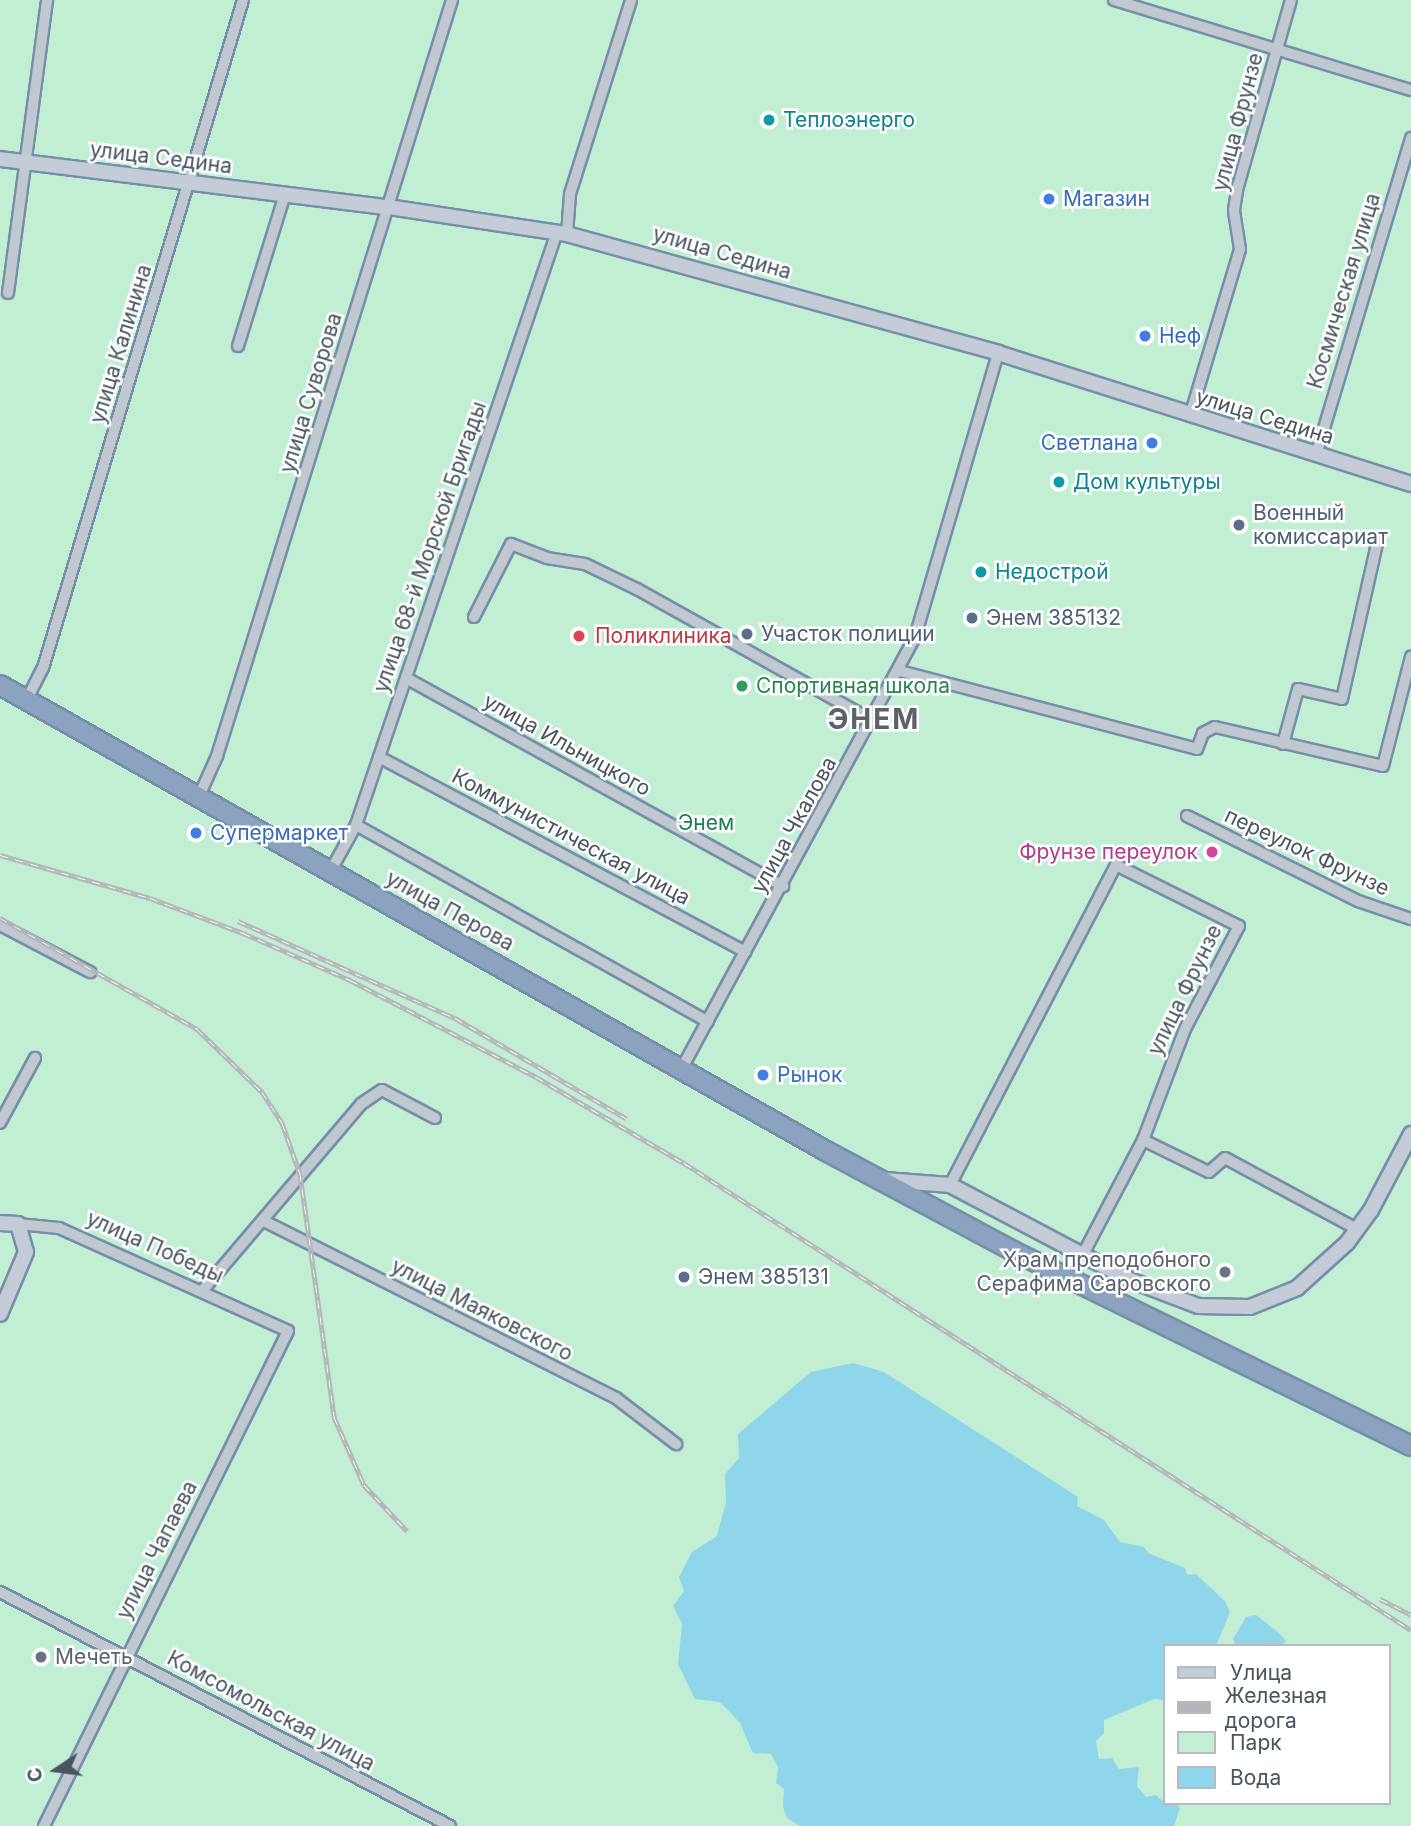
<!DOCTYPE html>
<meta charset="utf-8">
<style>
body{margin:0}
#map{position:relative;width:1411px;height:1826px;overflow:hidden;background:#f4f1f1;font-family:Inter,sans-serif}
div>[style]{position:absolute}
.green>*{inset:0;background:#c2efd4}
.water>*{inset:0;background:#90d6eb}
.roads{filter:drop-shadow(2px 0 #768eaa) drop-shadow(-2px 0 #768eaa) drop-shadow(0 2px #768eaa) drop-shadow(0 -2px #768eaa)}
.street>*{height:10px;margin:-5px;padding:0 5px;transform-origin:5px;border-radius:5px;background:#c0c8d0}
.secondary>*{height:14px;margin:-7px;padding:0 7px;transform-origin:7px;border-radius:7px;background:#c3ccd7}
.highway>*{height:18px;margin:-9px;padding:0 9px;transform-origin:9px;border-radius:9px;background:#8ba3be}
.rail>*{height:5px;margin-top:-2.5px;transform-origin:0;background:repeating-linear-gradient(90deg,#fff 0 8px,#b4b6bb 0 16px);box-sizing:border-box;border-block:2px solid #b4b6bb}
.dots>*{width:19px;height:19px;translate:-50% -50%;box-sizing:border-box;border:4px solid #fff;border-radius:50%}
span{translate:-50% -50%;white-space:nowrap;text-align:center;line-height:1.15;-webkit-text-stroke:5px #fff;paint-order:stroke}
.culture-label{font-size:21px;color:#0d838f}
.left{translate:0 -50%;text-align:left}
.street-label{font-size:21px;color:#49545f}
.shop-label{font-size:21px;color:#366cbe}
.right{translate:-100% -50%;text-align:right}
.service-label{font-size:21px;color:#4e5e75}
.health-label{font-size:21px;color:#be3a42}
.leisure-label{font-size:21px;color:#27864d}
.park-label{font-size:21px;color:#1a804f}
.hotel-label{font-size:21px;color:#b23c85}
.worship-label{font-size:21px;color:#5b616d}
.district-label{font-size:28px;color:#5e6166;font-weight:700;letter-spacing:2px}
.legend{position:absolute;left:1163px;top:1644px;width:228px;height:161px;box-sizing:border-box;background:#fff;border:2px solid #b6bbbf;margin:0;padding:9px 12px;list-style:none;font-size:21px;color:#49545f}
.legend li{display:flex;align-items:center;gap:14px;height:35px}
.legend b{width:35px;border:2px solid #b6bbbf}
.north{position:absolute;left:21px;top:1735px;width:70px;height:70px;-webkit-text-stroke:5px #fff;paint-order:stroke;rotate:257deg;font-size:19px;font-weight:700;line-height:28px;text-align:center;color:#49545f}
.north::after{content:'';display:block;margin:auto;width:24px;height:32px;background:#49545f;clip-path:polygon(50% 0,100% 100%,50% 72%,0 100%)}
</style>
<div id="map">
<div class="green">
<div style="clip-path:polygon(evenodd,0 0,1411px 0,1411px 1826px,0 1826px,0 0,1164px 1646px,1388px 1646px,1388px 1803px,1164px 1803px,1164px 1646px)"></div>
</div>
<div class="water">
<div style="clip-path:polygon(853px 1363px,884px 1372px,1078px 1497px,1077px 1506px,1104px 1520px,1120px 1542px,1144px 1547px,1148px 1553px,1185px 1568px,1187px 1575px,1196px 1574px,1225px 1601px,1230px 1612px,1216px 1646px,1164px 1646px,1164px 1700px,1154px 1699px,1104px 1720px,1104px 1733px,1096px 1741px,1099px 1759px,1112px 1758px,1119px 1769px,1139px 1767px,1137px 1786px,1146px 1797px,1156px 1795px,1167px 1805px,1176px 1803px,1180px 1808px,1174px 1826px,800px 1826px,787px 1818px,783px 1807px,784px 1789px,776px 1783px,778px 1767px,771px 1754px,753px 1753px,740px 1723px,720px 1702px,695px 1699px,678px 1664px,682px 1624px,673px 1606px,684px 1591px,679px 1577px,692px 1552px,717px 1536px,726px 1502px,725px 1474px,739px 1458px,738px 1434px,811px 1372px)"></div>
<div style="clip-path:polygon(1256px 1615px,1279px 1633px,1286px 1641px,1282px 1646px,1236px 1646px,1233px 1639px,1246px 1617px)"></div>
</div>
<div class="roads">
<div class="street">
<div style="left:1114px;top:0;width:310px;rotate:16.9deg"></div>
<div style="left:567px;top:234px;width:40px;rotate:-85.7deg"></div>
<div style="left:570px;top:194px;width:203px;rotate:-72.5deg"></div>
<div style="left:8px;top:293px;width:296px;rotate:-82.4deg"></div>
<div style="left:238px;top:346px;width:159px;rotate:-72.8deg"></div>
<div style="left:1190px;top:416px;width:174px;rotate:-73.3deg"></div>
<div style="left:1240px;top:249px;width:39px;rotate:-99deg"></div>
<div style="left:1234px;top:210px;width:24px;rotate:-81deg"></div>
<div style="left:1238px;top:186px;width:193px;rotate:-74.1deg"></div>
<div style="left:1316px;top:455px;width:331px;rotate:-73.3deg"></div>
<div style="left:474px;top:617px;width:82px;rotate:-63.1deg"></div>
<div style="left:511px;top:544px;width:39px;rotate:21deg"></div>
<div style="left:547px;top:558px;width:38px;rotate:9deg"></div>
<div style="left:585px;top:564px;width:58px;rotate:25.7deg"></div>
<div style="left:637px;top:589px;width:270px;rotate:29.2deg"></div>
<div style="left:900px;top:671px;width:307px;rotate:14.7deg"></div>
<div style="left:1197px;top:749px;width:17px;rotate:-69deg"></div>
<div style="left:1203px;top:733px;width:13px;rotate:-27deg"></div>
<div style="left:1215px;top:727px;width:172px;rotate:13.1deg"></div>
<div style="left:1383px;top:766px;width:113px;rotate:-75.6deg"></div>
<div style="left:406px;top:678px;width:431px;rotate:28.9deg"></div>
<div style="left:28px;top:697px;width:33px;rotate:-63deg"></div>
<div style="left:43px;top:668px;width:697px;rotate:-73.33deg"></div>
<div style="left:1283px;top:744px;width:57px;rotate:-74.7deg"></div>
<div style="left:1298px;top:689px;width:45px;rotate:12.8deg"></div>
<div style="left:1342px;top:699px;width:164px;rotate:-77.3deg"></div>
<div style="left:379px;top:757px;width:415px;rotate:28deg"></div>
<div style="left:200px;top:794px;width:42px;rotate:-65.9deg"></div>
<div style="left:217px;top:756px;width:792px;rotate:-72.73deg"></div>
<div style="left:1187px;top:816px;width:191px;rotate:26.4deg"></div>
<div style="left:1358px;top:901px;width:56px;rotate:18.8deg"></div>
<div style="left:356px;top:825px;width:403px;rotate:29.2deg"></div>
<div style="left:331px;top:870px;width:51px;rotate:-60.9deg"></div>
<div style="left:356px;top:825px;width:626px;rotate:-71.28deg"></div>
<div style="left:0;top:925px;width:102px;rotate:27.6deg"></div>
<div style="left:682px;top:1068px;width:490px;rotate:-61.6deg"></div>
<div style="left:915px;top:637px;width:296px;rotate:-73.7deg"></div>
<div style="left:0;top:1123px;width:74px;rotate:-61.7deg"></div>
<div style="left:1143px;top:1140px;width:73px;rotate:25.9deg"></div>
<div style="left:1209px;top:1172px;width:21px;rotate:-41deg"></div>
<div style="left:1225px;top:1158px;width:150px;rotate:28.3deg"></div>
<div style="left:950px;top:1185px;width:360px;rotate:-62.6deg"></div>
<div style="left:1116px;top:865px;width:137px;rotate:26.4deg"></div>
<div style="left:1239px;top:926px;width:116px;rotate:117.7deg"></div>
<div style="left:1185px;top:1029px;width:119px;rotate:110.7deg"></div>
<div style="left:1143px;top:1140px;width:131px;rotate:117.7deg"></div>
<div style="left:264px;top:1221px;width:394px;rotate:26.7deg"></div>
<div style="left:616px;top:1398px;width:76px;rotate:37.5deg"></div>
<div style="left:18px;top:1224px;width:41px;rotate:5.6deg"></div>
<div style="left:59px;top:1228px;width:251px;rotate:24.2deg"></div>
<div style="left:288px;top:1331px;width:552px;rotate:116.24deg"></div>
<div style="left:202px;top:1291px;width:245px;rotate:-49.6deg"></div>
<div style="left:361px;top:1104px;width:25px;rotate:-34deg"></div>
<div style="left:382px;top:1090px;width:60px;rotate:27.8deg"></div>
<div style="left:0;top:1592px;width:507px;rotate:27.47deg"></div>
</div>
<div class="secondary">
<div style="left:0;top:159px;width:391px;rotate:7.1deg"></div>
<div style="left:388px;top:207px;width:181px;rotate:8.6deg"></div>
<div style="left:567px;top:234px;width:447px;rotate:15.4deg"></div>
<div style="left:998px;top:353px;width:433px;rotate:17.6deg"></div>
<div style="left:885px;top:1180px;width:65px;rotate:4.4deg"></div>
<div style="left:950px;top:1185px;width:204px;rotate:27.8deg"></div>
<div style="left:1130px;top:1280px;width:73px;rotate:20.9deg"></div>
<div style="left:1198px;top:1306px;width:52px;rotate:1.1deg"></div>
<div style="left:1250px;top:1307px;width:51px;rotate:-22deg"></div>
<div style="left:1297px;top:1288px;width:67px;rotate:-42deg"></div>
<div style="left:1347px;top:1243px;width:41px;rotate:-54deg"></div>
<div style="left:1371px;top:1210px;width:86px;rotate:-62.2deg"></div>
<div style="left:0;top:1223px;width:18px;rotate:3deg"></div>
<div style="left:18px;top:1224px;width:29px;rotate:74deg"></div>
<div style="left:26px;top:1252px;width:67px;rotate:112.8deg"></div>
</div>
<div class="highway">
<div style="left:0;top:685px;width:948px;rotate:29.43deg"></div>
<div style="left:826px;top:1151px;width:212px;rotate:28.1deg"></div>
<div style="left:1013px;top:1251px;width:443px;rotate:26.1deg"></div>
</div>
</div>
<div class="rail">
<div style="left:0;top:855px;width:156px;rotate:16deg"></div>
<div style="left:150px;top:898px;width:99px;rotate:20.6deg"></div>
<div style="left:243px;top:933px;width:117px;rotate:23.7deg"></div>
<div style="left:350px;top:980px;width:210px;rotate:27.5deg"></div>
<div style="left:536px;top:1077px;width:171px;rotate:30.2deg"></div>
<div style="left:684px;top:1163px;width:864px;rotate:32.72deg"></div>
<div style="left:0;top:918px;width:226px;rotate:29.4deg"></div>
<div style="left:197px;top:1029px;width:91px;rotate:44.1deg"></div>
<div style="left:262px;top:1092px;width:37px;rotate:57deg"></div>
<div style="left:282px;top:1123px;width:54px;rotate:70.6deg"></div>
<div style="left:300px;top:1174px;width:245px;rotate:82deg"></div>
<div style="left:334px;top:1417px;width:74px;rotate:66.2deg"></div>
<div style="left:364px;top:1485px;width:63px;rotate:46.9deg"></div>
<div style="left:238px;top:921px;width:238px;rotate:24.1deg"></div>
<div style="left:455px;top:1018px;width:199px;rotate:30.4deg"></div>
<div style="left:1380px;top:1599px;width:35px;rotate:27deg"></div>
</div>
<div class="dots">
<div style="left:769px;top:120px;background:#0f9aa8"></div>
<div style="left:1049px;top:199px;background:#3f7fe0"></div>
<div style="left:1145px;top:336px;background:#3f7fe0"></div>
<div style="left:1152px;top:443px;background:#3f7fe0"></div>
<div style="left:1059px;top:482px;background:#0f9aa8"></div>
<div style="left:1239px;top:525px;background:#5c6f8a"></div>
<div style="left:981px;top:572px;background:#0f9aa8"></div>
<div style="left:972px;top:618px;background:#5c6f8a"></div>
<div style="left:747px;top:634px;background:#5c6f8a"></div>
<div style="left:579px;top:636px;background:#e0444e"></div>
<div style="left:742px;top:686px;background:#2e9e5b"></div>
<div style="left:196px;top:833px;background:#3f7fe0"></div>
<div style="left:1212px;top:852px;background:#d1479c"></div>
<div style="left:763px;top:1075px;background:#3f7fe0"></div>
<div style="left:1225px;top:1272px;background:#6b7280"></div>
<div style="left:684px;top:1277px;background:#5c6f8a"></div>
<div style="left:41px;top:1657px;background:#6b7280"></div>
</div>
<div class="culture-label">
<span class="left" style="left:783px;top:120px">Теплоэнерго</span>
<span class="left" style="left:1073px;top:482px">Дом культуры</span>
<span class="left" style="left:995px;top:572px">Недострой</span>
</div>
<div class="street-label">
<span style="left:1238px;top:122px;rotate:-75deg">улица Фрунзе</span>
<span style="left:161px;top:158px;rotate:7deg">улица Седина</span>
<span style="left:722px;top:253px;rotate:16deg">улица Седина</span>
<span style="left:1344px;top:291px;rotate:-73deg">Космическая улица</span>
<span style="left:121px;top:344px;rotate:-73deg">улица Калинина</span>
<span style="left:311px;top:393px;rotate:-73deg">улица Суворова</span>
<span style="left:1265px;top:417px;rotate:17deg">улица Седина</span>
<span style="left:430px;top:547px;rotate:-71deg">улица 68-й Морской Бригады</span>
<span style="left:567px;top:745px;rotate:29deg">улица Ильницкого</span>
<span style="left:794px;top:825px;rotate:-61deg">улица Чкалова</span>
<span style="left:571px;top:837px;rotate:28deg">Коммунистическая улица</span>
<span style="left:1307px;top:852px;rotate:25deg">переулок Фрунзе</span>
<span style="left:450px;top:911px;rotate:29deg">улица Перова</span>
<span style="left:1185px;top:990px;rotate:-64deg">улица Фрунзе</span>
<span style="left:155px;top:1247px;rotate:24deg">улица Победы</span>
<span style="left:482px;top:1310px;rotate:27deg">улица Маяковского</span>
<span style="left:157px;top:1550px;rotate:-63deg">улица Чапаева</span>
<span style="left:271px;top:1711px;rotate:28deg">Комсомольская улица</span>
</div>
<div class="shop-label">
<span class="left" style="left:1063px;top:199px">Магазин</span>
<span class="left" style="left:1159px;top:336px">Неф</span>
<span class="right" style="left:1138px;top:443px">Светлана</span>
<span class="left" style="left:210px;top:833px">Супермаркет</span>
<span class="left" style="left:777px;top:1075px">Рынок</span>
</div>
<div class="service-label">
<span class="left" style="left:1253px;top:525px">Военный<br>комиссариат</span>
<span class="left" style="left:986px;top:618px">Энем 385132</span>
<span class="left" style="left:761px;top:634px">Участок полиции</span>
<span class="left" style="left:698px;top:1277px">Энем 385131</span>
</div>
<div class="health-label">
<span class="left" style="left:595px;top:636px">Поликлиника</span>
</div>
<div class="leisure-label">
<span class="left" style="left:756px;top:686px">Спортивная школа</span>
</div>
<div class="park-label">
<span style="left:706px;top:823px">Энем</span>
</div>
<div class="hotel-label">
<span class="right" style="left:1198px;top:852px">Фрунзе переулок</span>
</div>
<div class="worship-label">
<span class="right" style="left:1211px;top:1272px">Храм преподобного<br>Серафима Саровского</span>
<span class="left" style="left:55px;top:1657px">Мечеть</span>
</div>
<div class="district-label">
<span style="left:874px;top:719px">ЭНЕМ</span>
</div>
<ul class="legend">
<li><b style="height:9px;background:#c3ccd7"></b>Улица</li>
<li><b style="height:9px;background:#b4b6bb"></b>Железная дорога</li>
<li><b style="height:19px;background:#c2efd4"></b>Парк</li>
<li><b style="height:19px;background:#90d6eb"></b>Вода</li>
</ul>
<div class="north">С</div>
</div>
